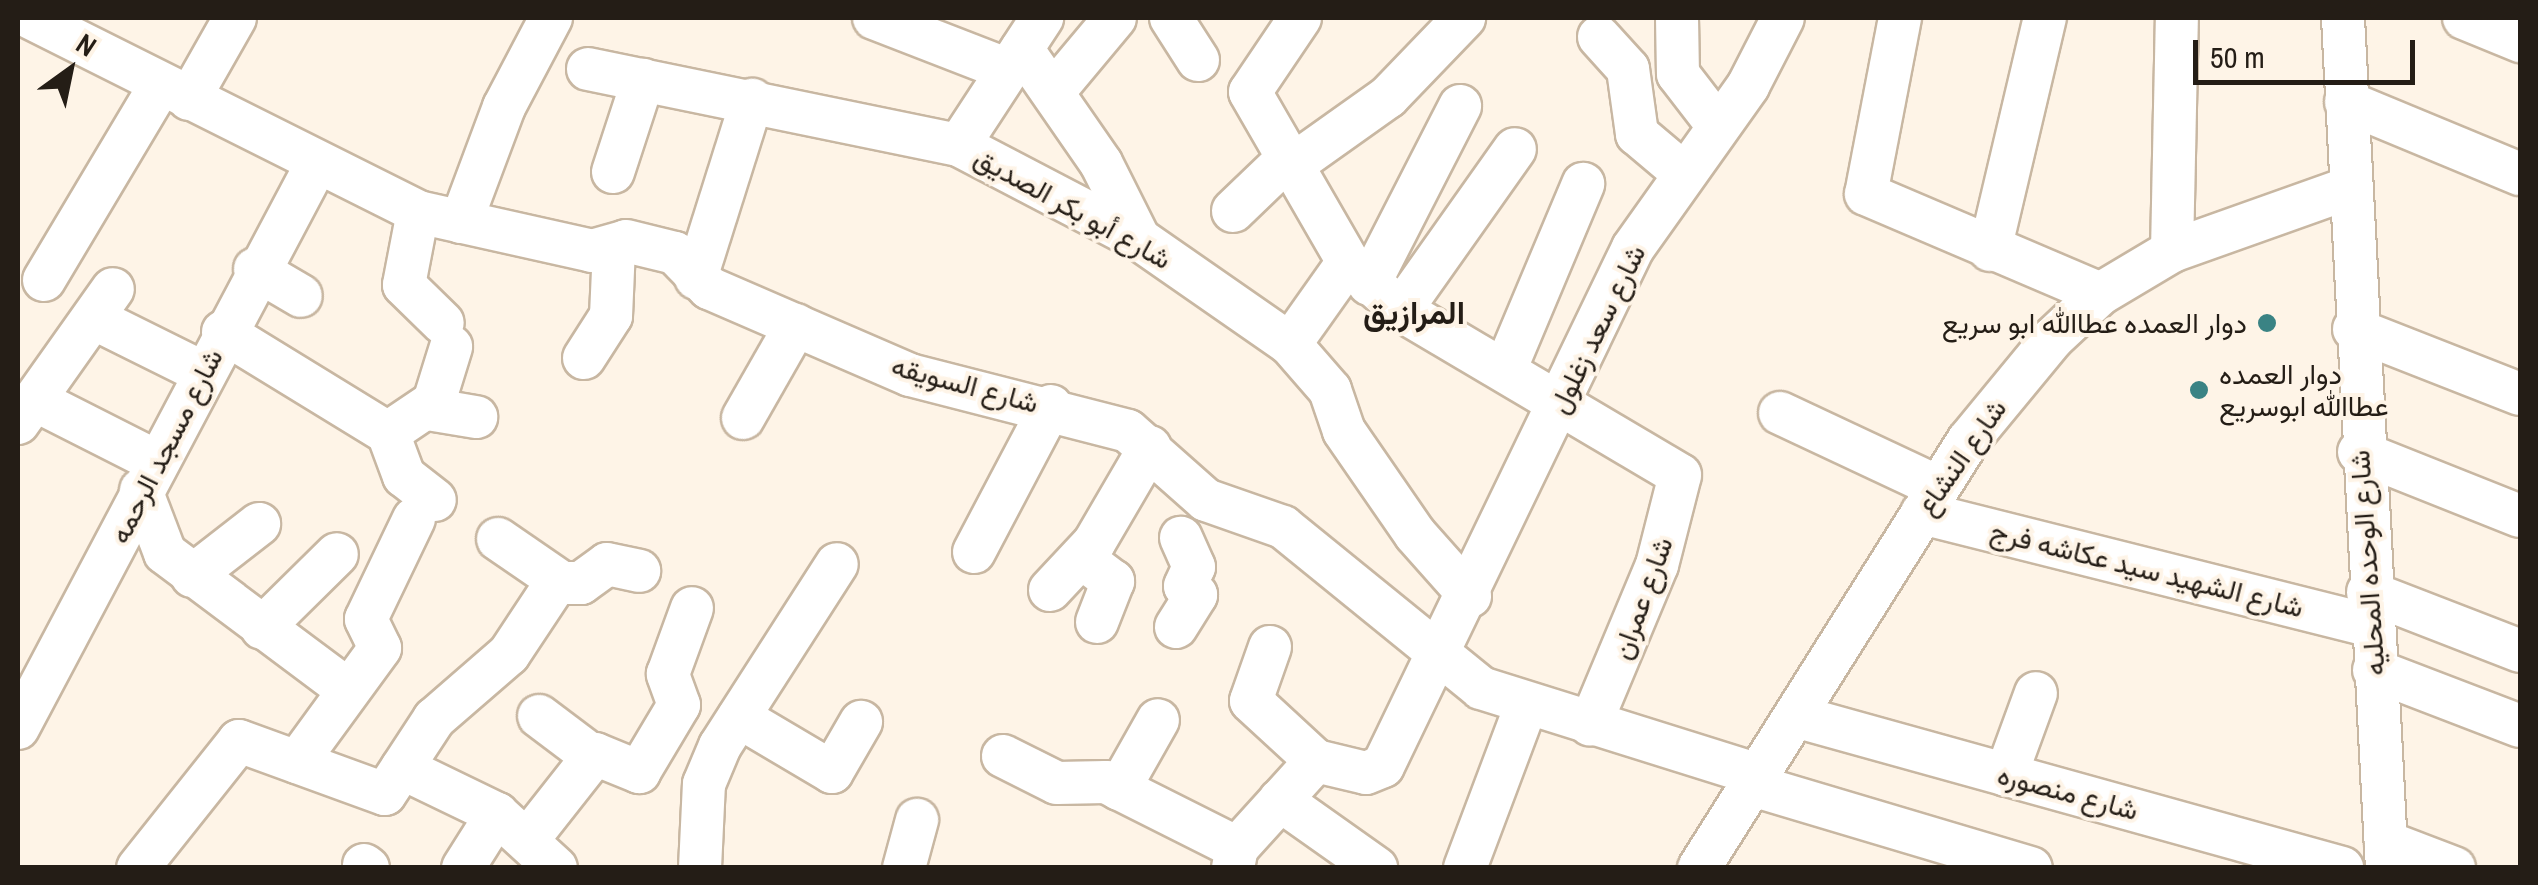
<!DOCTYPE html>
<meta charset="utf-8">
<style>
body{margin:0}
#map{position:relative;width:2538px;height:885px;overflow:hidden;background:#fef4e7;font-family:"Archivo Narrow",Vazirmatn,sans-serif}
div>[style]{position:absolute}
.roads{filter:drop-shadow(2px 0 #c8b7a2) drop-shadow(-2px 0 #c8b7a2) drop-shadow(0 2px #c8b7a2) drop-shadow(0 -2px #c8b7a2)}
.minor>*{height:42px;margin:-21px;padding:0 21px;transform-origin:21px;border-radius:21px;background:#fff}
.dots>*{width:28px;height:28px;translate:-50% -50%;box-sizing:border-box;border:5px solid #fef4e7;border-radius:50%}
span{translate:-50% -50%;white-space:nowrap;text-align:center;line-height:1.15;-webkit-text-stroke:8px #fef4e7;paint-order:stroke}
.street-label{font-size:28px;color:#241d16}
.poi-label{font-size:28px;color:#241d16}
.right{translate:-100% -50%;text-align:right}
.left{translate:0 -50%;text-align:left}
.quarter-label{font-size:32px;color:#241d16;font-weight:700}
.frame{position:absolute;inset:0;border:20px solid #241d16;pointer-events:none}
.north{position:absolute;left:20px;top:20px;width:100px;height:100px;-webkit-text-stroke:8px #fef4e7;paint-order:stroke;rotate:33deg;font-size:28px;font-weight:700;line-height:40px;text-align:center;color:#241d16}
.north::after{content:'';display:block;margin:auto;width:35px;height:45px;background:#241d16;clip-path:polygon(50% 0,100% 100%,50% 72%,0 100%)}
.scale{position:absolute;left:2193px;top:40px;width:222px;height:45px;box-sizing:border-box;border:5px solid #241d16;border-top:0;padding-left:12px;font-size:30px;line-height:35px;white-space:nowrap;color:#241d16;-webkit-text-stroke:8px #fef4e7;paint-order:stroke}
</style>
<div id="map">
<div class="roads">
<div class="minor">
<div style="left:31px;top:18px;width:433px;rotate:26.6deg"></div>
<div style="left:418px;top:212px;width:178px;rotate:12.6deg"></div>
<div style="left:592px;top:251px;width:35px;rotate:-16deg"></div>
<div style="left:626px;top:241px;width:50px;rotate:13.8deg"></div>
<div style="left:675px;top:253px;width:49px;rotate:45.8deg"></div>
<div style="left:709px;top:288px;width:219px;rotate:23.4deg"></div>
<div style="left:910px;top:375px;width:225px;rotate:14.4deg"></div>
<div style="left:1128px;top:431px;width:104px;rotate:41.5deg"></div>
<div style="left:1206px;top:500px;width:82px;rotate:19.3deg"></div>
<div style="left:1283px;top:527px;width:255px;rotate:39.1deg"></div>
<div style="left:1481px;top:688px;width:290px;rotate:17.4deg"></div>
<div style="left:874px;top:18px;width:144px;rotate:21.2deg"></div>
<div style="left:1171px;top:18px;width:50px;rotate:57.3deg"></div>
<div style="left:1300px;top:18px;width:89px;rotate:124deg"></div>
<div style="left:1250px;top:92px;width:196px;rotate:60deg"></div>
<div style="left:1348px;top:262px;width:72px;rotate:42.2deg"></div>
<div style="left:1401px;top:310px;width:324px;rotate:30.6deg"></div>
<div style="left:1680px;top:475px;width:93px;rotate:104.3deg"></div>
<div style="left:1657px;top:565px;width:173px;rotate:112.7deg"></div>
<div style="left:1677px;top:18px;width:56px;rotate:89deg"></div>
<div style="left:1678px;top:74px;width:66px;rotate:52.4deg"></div>
<div style="left:1900px;top:18px;width:179px;rotate:100.9deg"></div>
<div style="left:1866px;top:194px;width:254px;rotate:23.1deg"></div>
<div style="left:2343px;top:18px;width:851px;rotate:87.04deg"></div>
<div style="left:2464px;top:18px;width:61px;rotate:22.3deg"></div>
<div style="left:1599px;top:37px;width:43px;rotate:47.8deg"></div>
<div style="left:1628px;top:69px;width:66px;rotate:82.1deg"></div>
<div style="left:1637px;top:134px;width:59px;rotate:40.2deg"></div>
<div style="left:1022px;top:49px;width:139px;rotate:55.3deg"></div>
<div style="left:1101px;top:163px;width:85px;rotate:63.4deg"></div>
<div style="left:588px;top:69px;width:379px;rotate:11.6deg"></div>
<div style="left:959px;top:145px;width:203px;rotate:27.6deg"></div>
<div style="left:1139px;top:239px;width:184px;rotate:34.8deg"></div>
<div style="left:1290px;top:344px;width:61px;rotate:49deg"></div>
<div style="left:1330px;top:390px;width:43px;rotate:71.1deg"></div>
<div style="left:1344px;top:431px;width:125px;rotate:55.4deg"></div>
<div style="left:1415px;top:534px;width:83px;rotate:48.4deg"></div>
<div style="left:1054px;top:91px;width:95px;rotate:-50.1deg"></div>
<div style="left:189px;top:99px;width:93px;rotate:-60.4deg"></div>
<div style="left:2346px;top:102px;width:188px;rotate:22.5deg"></div>
<div style="left:959px;top:145px;width:152px;rotate:-56.8deg"></div>
<div style="left:1288px;top:168px;width:123px;rotate:-35.4deg"></div>
<div style="left:1388px;top:97px;width:110px;rotate:-46.1deg"></div>
<div style="left:613px;top:172px;width:97px;rotate:-71.9deg"></div>
<div style="left:1233px;top:211px;width:71px;rotate:-43.9deg"></div>
<div style="left:418px;top:212px;width:74px;rotate:100.9deg"></div>
<div style="left:404px;top:285px;width:54px;rotate:44.3deg"></div>
<div style="left:461px;top:222px;width:123px;rotate:-69.5deg"></div>
<div style="left:504px;top:107px;width:101px;rotate:-62.2deg"></div>
<div style="left:1990px;top:250px;width:238px;rotate:-76.7deg"></div>
<div style="left:2172px;top:251px;width:233px;rotate:-88.8deg"></div>
<div style="left:255px;top:269px;width:53px;rotate:30.4deg"></div>
<div style="left:696px;top:278px;width:187px;rotate:-72.5deg"></div>
<div style="left:44px;top:280px;width:228px;rotate:-59.2deg"></div>
<div style="left:1369px;top:284px;width:200px;rotate:-62.9deg"></div>
<div style="left:1401px;top:310px;width:197px;rotate:-54.7deg"></div>
<div style="left:93px;top:318px;width:122px;rotate:26.4deg"></div>
<div style="left:2354px;top:329px;width:178px;rotate:21.4deg"></div>
<div style="left:223px;top:332px;width:193px;rotate:31.5deg"></div>
<div style="left:388px;top:433px;width:46px;rotate:69.6deg"></div>
<div style="left:404px;top:476px;width:39px;rotate:38deg"></div>
<div style="left:1290px;top:344px;width:100px;rotate:-54.7deg"></div>
<div style="left:584px;top:358px;width:50px;rotate:-57.3deg"></div>
<div style="left:611px;top:316px;width:68px;rotate:-87.5deg"></div>
<div style="left:1505px;top:370px;width:202px;rotate:-67.2deg"></div>
<div style="left:35px;top:400px;width:135px;rotate:26.9deg"></div>
<div style="left:428px;top:409px;width:49px;rotate:9.5deg"></div>
<div style="left:1780px;top:413px;width:174px;rotate:25.1deg"></div>
<div style="left:743px;top:418px;width:107px;rotate:-60.3deg"></div>
<div style="left:18px;top:423px;width:164px;rotate:-54.7deg"></div>
<div style="left:388px;top:433px;width:55px;rotate:-34deg"></div>
<div style="left:434px;top:402px;width:58px;rotate:-72.8deg"></div>
<div style="left:2359px;top:452px;width:173px;rotate:21.7deg"></div>
<div style="left:141px;top:490px;width:67px;rotate:69.1deg"></div>
<div style="left:165px;top:553px;width:229px;rotate:36.8deg"></div>
<div style="left:1922px;top:513px;width:463px;rotate:14.1deg"></div>
<div style="left:498px;top:539px;width:74px;rotate:34.5deg"></div>
<div style="left:974px;top:552px;width:165px;rotate:-62.2deg"></div>
<div style="left:1082px;top:558px;width:39px;rotate:37deg"></div>
<div style="left:1113px;top:581px;width:44px;rotate:111.3deg"></div>
<div style="left:192px;top:576px;width:85px;rotate:-37.8deg"></div>
<div style="left:1050px;top:590px;width:64px;rotate:-46.9deg"></div>
<div style="left:1094px;top:543px;width:111px;rotate:-59.7deg"></div>
<div style="left:2368px;top:592px;width:163px;rotate:21.2deg"></div>
<div style="left:1176px;top:627px;width:38px;rotate:-58deg"></div>
<div style="left:1196px;top:595px;width:14px;rotate:-141deg"></div>
<div style="left:1185px;top:586px;width:21px;rotate:-65deg"></div>
<div style="left:1194px;top:567px;width:32px;rotate:-114deg"></div>
<div style="left:262px;top:628px;width:105px;rotate:-44.6deg"></div>
<div style="left:1270px;top:647px;width:57px;rotate:109.4deg"></div>
<div style="left:1251px;top:701px;width:88px;rotate:42.7deg"></div>
<div style="left:2374px;top:670px;width:156px;rotate:21deg"></div>
<div style="left:539px;top:716px;width:66px;rotate:37deg"></div>
<div style="left:1795px;top:716px;width:568px;rotate:15.53deg"></div>
<div style="left:739px;top:717px;width:108px;rotate:30.6deg"></div>
<div style="left:832px;top:772px;width:58px;rotate:-59.9deg"></div>
<div style="left:18px;top:728px;width:637px;rotate:-62.11deg"></div>
<div style="left:1003px;top:756px;width:60px;rotate:26.6deg"></div>
<div style="left:1057px;top:783px;width:49px;rotate:-1.2deg"></div>
<div style="left:1106px;top:782px;width:147px;rotate:26.7deg"></div>
<div style="left:297px;top:762px;width:141px;rotate:-53.9deg"></div>
<div style="left:380px;top:648px;width:32px;rotate:-116deg"></div>
<div style="left:366px;top:619px;width:111px;rotate:-64.4deg"></div>
<div style="left:402px;top:768px;width:106px;rotate:25.8deg"></div>
<div style="left:497px;top:814px;width:80px;rotate:42.5deg"></div>
<div style="left:2006px;top:775px;width:87px;rotate:-69.9deg"></div>
<div style="left:1752px;top:785px;width:291px;rotate:16.6deg"></div>
<div style="left:1119px;top:789px;width:79px;rotate:-60.5deg"></div>
<div style="left:1280px;top:800px;width:118px;rotate:35.3deg"></div>
<div style="left:529px;top:838px;width:107px;rotate:-51.8deg"></div>
<div style="left:595px;top:754px;width:48px;rotate:22.2deg"></div>
<div style="left:639px;top:772px;width:78px;rotate:-59.2deg"></div>
<div style="left:679px;top:705px;width:33px;rotate:-110deg"></div>
<div style="left:668px;top:674px;width:70px;rotate:-70deg"></div>
<div style="left:2386px;top:842px;width:73px;rotate:20.9deg"></div>
<div style="left:364px;top:865px;width:5px;rotate:37deg"></div>
<div style="left:138px;top:868px;width:162px;rotate:-51.5deg"></div>
<div style="left:239px;top:741px;width:155px;rotate:20deg"></div>
<div style="left:385px;top:794px;width:90px;rotate:-56.8deg"></div>
<div style="left:434px;top:719px;width:99px;rotate:-40.9deg"></div>
<div style="left:509px;top:654px;width:85px;rotate:-56.5deg"></div>
<div style="left:556px;top:583px;width:25px"></div>
<div style="left:581px;top:583px;width:32px;rotate:-36deg"></div>
<div style="left:607px;top:564px;width:33px;rotate:12deg"></div>
<div style="left:463px;top:868px;width:64px;rotate:-57.8deg"></div>
<div style="left:700px;top:868px;width:84px;rotate:-87.3deg"></div>
<div style="left:704px;top:784px;width:41px;rotate:-67.2deg"></div>
<div style="left:720px;top:746px;width:216px;rotate:-57.3deg"></div>
<div style="left:904px;top:868px;width:50px;rotate:-74.8deg"></div>
<div style="left:1233px;top:868px;width:20px;rotate:-79deg"></div>
<div style="left:1237px;top:848px;width:118px;rotate:-47.8deg"></div>
<div style="left:1316px;top:761px;width:51px;rotate:13.5deg"></div>
<div style="left:1366px;top:773px;width:18px;rotate:-22deg"></div>
<div style="left:1383px;top:766px;width:575px;rotate:-64.24deg"></div>
<div style="left:1633px;top:248px;width:199px;rotate:-54.6deg"></div>
<div style="left:1748px;top:86px;width:76px;rotate:-62.8deg"></div>
<div style="left:1465px;top:868px;width:173px;rotate:-69.4deg"></div>
<div style="left:1699px;top:868px;width:505px;rotate:-57.79deg"></div>
<div style="left:1968px;top:441px;width:132px;rotate:-50.5deg"></div>
<div style="left:2052px;top:339px;width:66px;rotate:-43.2deg"></div>
<div style="left:2100px;top:294px;width:84px;rotate:-30.8deg"></div>
<div style="left:2172px;top:251px;width:188px;rotate:-19.6deg"></div>
</div>
</div>
<div class="dots">
<div style="left:2267px;top:323px;background:#3a8384"></div>
<div style="left:2199px;top:390px;background:#3a8384"></div>
</div>
<div class="street-label">
<span style="left:1073px;top:208px;rotate:29deg">شارع أبو بكر الصديق</span>
<span style="left:1597px;top:329px;rotate:-64deg">شارع سعد زغلول</span>
<span style="left:965px;top:384px;rotate:15deg">شارع السويقه</span>
<span style="left:166px;top:446px;rotate:-63deg">شارع مسجد الرحمه</span>
<span style="left:1961px;top:457px;rotate:-55deg">شارع النشاع</span>
<span style="left:2367px;top:563px;rotate:-94deg">شارع الوحده المحليه</span>
<span style="left:2147px;top:569px;rotate:14deg">شارع الشهيد سيد عكاشه فرج</span>
<span style="left:1642px;top:598px;rotate:-70deg">شارع عمران</span>
<span style="left:2068px;top:792px;rotate:15deg">شارع منصوره</span>
</div>
<div class="poi-label">
<span class="right" style="left:2247px;top:323px">دوار العمده عطاالله ابو سريع</span>
<span class="left" style="left:2219px;top:390px">دوار العمده<br>عطاالله ابوسريع</span>
</div>
<div class="quarter-label">
<span style="left:1414px;top:313px">المرازيق</span>
</div>
<div class="frame"></div>
<div class="north">N</div>
<div class="scale">50 m</div>
</div>
